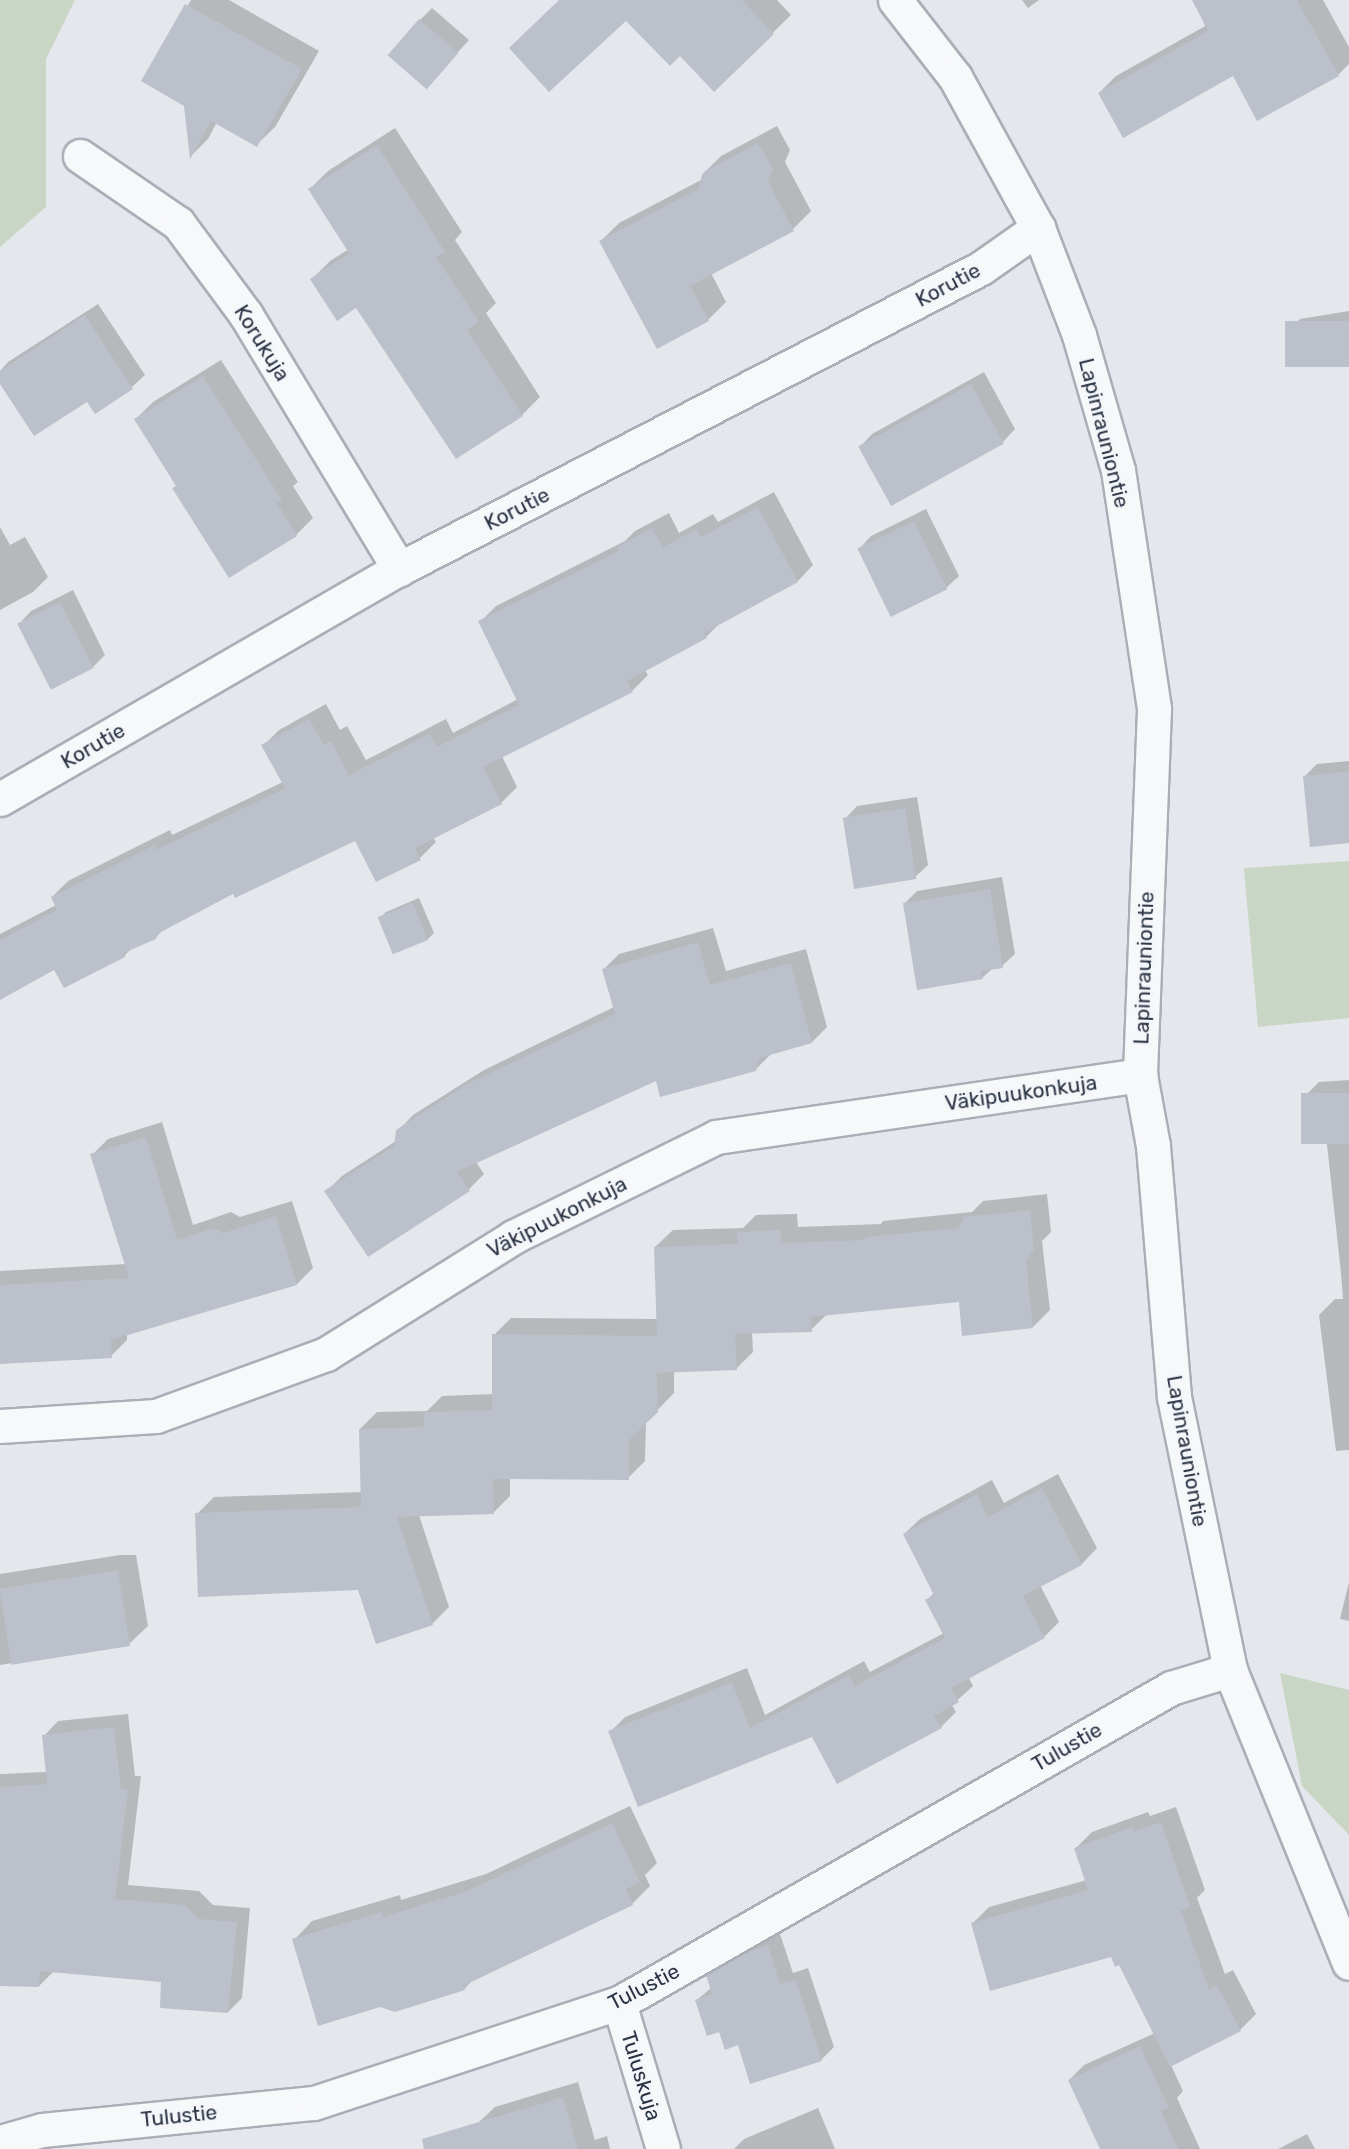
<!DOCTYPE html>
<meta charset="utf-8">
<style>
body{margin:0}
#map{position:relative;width:1349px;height:2149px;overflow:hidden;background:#e4e7ec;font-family:Rubik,sans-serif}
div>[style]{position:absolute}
.green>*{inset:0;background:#c9d6c5}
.shadow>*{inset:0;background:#0003}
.building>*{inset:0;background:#bbc0ca;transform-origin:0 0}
.roads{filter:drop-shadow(2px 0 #a9aeb7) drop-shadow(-2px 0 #a9aeb7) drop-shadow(0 2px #a9aeb7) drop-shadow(0 -2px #a9aeb7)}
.street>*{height:33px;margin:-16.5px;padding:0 16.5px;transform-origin:16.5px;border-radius:16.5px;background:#f7f8fa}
span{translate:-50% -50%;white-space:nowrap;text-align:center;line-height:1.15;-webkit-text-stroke:6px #f4f6f9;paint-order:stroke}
.street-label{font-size:21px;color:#2b3445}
</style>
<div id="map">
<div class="green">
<div style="clip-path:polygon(0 0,75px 0,46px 59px,46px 207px,0 247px)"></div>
<div style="clip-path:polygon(1349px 861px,1349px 1018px,1258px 1027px,1244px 868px)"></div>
<div style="clip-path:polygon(1280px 1673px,1349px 1690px,1349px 1835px,1302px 1786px)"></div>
</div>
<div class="shadow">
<div style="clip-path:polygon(191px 0,229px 0,319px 51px,275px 127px,256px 145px,217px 122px,208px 139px,191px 156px,186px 105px,143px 81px)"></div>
<div style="clip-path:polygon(627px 0,777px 0,791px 15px,714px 90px)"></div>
<div style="clip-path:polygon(1022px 0,1039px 0,1028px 8px)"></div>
<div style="clip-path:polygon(1193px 0,1323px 0,1349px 47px,1349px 64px,1338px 75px,1233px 74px,1099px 93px,1116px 76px,1207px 25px)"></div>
<div style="clip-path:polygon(432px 8px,469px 40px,427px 86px,420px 20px)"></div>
<div style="clip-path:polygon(777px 126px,790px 150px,785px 162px,811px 211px,793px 229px,711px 273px,726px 302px,708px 320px,601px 241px,619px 223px,701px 180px,702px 175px,721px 156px)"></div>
<div style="clip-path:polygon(395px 128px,462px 232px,455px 240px,496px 303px,486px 313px,540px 397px,522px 415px,312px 279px,330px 261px,349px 249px,310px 189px,328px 171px)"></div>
<div style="clip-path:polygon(98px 304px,145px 375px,132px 387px,95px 412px,87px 400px,0 381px,0 371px,8px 362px)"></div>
<div style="clip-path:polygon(1349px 311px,1349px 365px,1287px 331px,1300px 319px)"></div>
<div style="clip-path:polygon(221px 360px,298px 482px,293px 486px,313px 518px,296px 535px,178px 485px,136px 419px,153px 402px)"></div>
<div style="clip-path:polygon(984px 372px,1015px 429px,1003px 442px,860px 447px,872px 434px)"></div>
<div style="clip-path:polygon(774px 492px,813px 565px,798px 581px,720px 623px,706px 637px,645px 670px,648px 675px,632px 691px,502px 756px,517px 787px,501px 803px,433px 837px,436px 842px,420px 858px,356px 839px,234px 892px,165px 928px,155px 938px,132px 948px,124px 956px,55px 968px,0 998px,0 934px,56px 905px,52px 897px,68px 881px,170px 830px,172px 835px,283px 782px,263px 746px,279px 730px,326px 704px,340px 730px,347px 726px,366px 760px,446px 719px,453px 733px,518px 699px,480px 622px,496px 606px,625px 541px,635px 531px,669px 513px,679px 533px,713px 514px,718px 522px)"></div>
<div style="clip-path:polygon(926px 509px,959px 576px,946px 588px,859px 549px,871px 536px)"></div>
<div style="clip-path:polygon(0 527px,10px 545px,25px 537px,48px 577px,33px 592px,0 610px)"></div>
<div style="clip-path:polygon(73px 590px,105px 655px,93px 667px,19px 624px,31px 611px)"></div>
<div style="clip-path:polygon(1349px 761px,1349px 842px,1305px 776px,1317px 764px)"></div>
<div style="clip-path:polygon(917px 797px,928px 865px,915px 877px,845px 819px,857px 806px)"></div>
<div style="clip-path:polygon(1002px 877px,1015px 954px,1002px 966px,993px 968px,982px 978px,905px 903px,917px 891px)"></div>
<div style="clip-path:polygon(419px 898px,434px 933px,428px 939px,380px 918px,386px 912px)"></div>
<div style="clip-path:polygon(713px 928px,726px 971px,806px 949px,827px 1027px,812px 1042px,771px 1054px,756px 1069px,657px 1079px,476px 1162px,484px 1174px,469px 1189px,326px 1192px,342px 1176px,396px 1141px,398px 1131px,413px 1115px,484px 1070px,614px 1007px,604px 969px,619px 954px)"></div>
<div style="clip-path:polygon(1349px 1080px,1349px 1450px,1336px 1451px,1319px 1315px,1335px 1299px,1343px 1299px,1341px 1273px,1327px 1145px,1303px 1098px,1319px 1082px)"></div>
<div style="clip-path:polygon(162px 1122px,193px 1225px,231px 1212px,240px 1217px,292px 1201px,313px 1268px,297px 1284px,127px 1333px,127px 1340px,111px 1356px,0 1362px,0 1271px,126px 1264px,92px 1155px,108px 1139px)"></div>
<div style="clip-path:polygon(1047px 1194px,1051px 1232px,1042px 1241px,1050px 1310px,1033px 1327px,960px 1300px,827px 1314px,811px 1330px,752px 1332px,753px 1352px,736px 1369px,674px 1371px,674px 1393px,646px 1422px,645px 1461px,628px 1478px,510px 1477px,510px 1496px,493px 1513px,419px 1515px,449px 1607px,432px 1624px,197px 1514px,214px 1497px,362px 1492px,360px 1429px,377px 1412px,427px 1411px,442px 1396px,494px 1394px,494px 1335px,511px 1318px,658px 1319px,655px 1247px,673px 1230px,743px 1228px,756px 1215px,797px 1214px,798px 1227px,881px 1224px,883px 1221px,972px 1212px,983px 1201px)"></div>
<div style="clip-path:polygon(1058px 1474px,1097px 1548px,1082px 1564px,1040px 1585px,1059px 1622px,1044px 1637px,969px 1678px,973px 1686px,952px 1705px,956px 1712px,941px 1727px,813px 1735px,610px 1732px,625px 1717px,747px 1668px,765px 1715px,864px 1661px,870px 1672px,944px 1633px,927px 1600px,935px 1592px,904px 1534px,920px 1519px,992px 1480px,1004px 1503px)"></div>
<div style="clip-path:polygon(120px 1555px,136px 1555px,148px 1626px,129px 1644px,0 1665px,0 1574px)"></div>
<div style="clip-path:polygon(1349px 1582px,1349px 1621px,1340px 1619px)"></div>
<div style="clip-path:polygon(128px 1714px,135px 1776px,141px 1776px,128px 1885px,199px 1891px,213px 1905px,250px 1908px,242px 1998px,228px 2012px,163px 1981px,53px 1972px,39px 1986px,0 1984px,0 1774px,47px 1772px,44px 1736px,58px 1721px)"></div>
<div style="clip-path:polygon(630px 1806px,657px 1863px,645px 1875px,650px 1886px,632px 1904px,474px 1979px,464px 1989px,294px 1940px,312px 1921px,400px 1895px,401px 1900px,486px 1874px)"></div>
<div style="clip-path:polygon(1176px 1807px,1205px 1890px,1197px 1898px,1225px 1974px,1233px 1970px,1256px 2014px,1240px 2030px,1171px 2065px,1183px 2091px,1177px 2098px,1200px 2149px,1101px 2149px,1069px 2080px,1084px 2065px,1155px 2033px,1120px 1964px,1112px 1956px,973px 1923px,989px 1907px,1087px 1880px,1076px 1848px,1092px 1832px,1148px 1812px,1150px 1816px)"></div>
<div style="clip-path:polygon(780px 1934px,793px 1973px,808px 1968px,834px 2047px,821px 2060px,739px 2044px,720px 2030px,697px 2000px,712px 1987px,708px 1975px,721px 1963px,760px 1940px)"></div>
<div style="clip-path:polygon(578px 2082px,595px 2140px,607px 2136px,610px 2149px,487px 2149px,479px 2122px,495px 2107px)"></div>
<div style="clip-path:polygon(818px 2108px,835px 2149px,734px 2149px,744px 2139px)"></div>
<div style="clip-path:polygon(1307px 2134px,1315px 2149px,1278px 2149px)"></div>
</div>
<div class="building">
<div style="clip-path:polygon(559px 0,742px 0,774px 34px,714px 92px,680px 56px,670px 66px,626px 21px,549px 92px,509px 48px)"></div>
<div style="clip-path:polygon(1192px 0,1297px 0,1339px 76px,1257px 121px,1233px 76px,1123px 138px,1098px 93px,1208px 31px)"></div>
<div style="clip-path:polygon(185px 4px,302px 69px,257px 147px,211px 121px,190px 159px,184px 106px,141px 81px)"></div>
<div style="left:419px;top:19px;width:52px;height:48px;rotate:41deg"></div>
<div style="clip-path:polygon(758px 143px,773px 169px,768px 181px,794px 231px,690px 286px,709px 321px,657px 349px,599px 241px,698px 189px,704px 172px)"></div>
<div style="clip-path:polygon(377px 145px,445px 252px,436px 257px,479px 322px,467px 330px,523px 416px,456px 459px,356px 308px,337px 321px,310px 279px,349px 253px,308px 189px)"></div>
<div style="clip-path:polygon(85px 315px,133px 389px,95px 414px,87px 402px,34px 436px,0 384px,0 371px)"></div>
<div style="left:1349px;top:321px;width:46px;height:64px;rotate:90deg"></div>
<div style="clip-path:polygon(203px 376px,282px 500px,277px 503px,297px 536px,229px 578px,172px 488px,176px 486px,134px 419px)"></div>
<div style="left:971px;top:384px;width:68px;height:129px;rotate:61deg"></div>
<div style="clip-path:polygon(758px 507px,798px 582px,704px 633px,707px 638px,627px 681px,633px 692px,483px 767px,502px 804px,415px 848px,421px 860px,376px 882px,355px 841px,235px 898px,233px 894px,159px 933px,156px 939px,126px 952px,125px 957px,64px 988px,54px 970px,0 1000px,0 940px,57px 910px,51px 897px,154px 845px,156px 850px,285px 788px,261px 745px,309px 719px,324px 745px,331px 741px,349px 775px,429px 734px,437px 747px,519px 705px,478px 621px,619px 551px,617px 547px,652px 528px,663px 547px,696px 529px,701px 537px)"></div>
<div style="left:914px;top:521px;width:76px;height:63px;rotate:64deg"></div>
<div style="left:60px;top:602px;width:74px;height:48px;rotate:63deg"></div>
<div style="clip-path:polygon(1349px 771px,1349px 843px,1310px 847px,1303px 776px)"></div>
<div style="left:905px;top:808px;width:72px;height:63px;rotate:81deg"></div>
<div style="clip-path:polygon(990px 889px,1003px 968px,981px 971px,983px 979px,917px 990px,903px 903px)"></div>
<div style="left:413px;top:903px;width:40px;height:38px;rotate:68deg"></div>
<div style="clip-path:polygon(698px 942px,710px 985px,791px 963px,812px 1043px,759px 1058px,756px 1071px,660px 1097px,656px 1081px,457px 1172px,470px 1191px,368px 1257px,324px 1191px,394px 1146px,396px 1130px,467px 1084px,615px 1014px,602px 969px)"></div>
<div style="left:1349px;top:1093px;width:51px;height:48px;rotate:90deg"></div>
<div style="clip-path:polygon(146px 1137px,177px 1240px,214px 1228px,223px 1233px,276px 1216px,297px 1285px,111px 1340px,112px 1358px,0 1364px,0 1285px,129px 1278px,90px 1154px)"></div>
<div style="clip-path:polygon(1030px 1210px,1034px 1250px,1026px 1260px,1033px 1328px,962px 1336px,959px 1302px,811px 1317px,812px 1332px,735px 1334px,737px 1370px,657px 1373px,658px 1412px,629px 1440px,629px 1480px,493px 1479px,494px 1514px,397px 1517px,433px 1625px,376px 1644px,358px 1590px,198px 1597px,195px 1513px,361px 1507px,359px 1429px,424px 1427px,423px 1412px,492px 1410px,492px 1334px,657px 1336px,654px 1247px,738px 1244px,737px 1232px,781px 1230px,781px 1243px,865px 1240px,865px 1237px,958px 1228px,964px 1217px)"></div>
<div style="clip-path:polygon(1042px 1488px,1082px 1565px,1023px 1596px,1045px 1638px,951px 1688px,959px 1702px,934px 1716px,942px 1728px,837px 1784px,812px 1737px,638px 1807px,608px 1731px,732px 1682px,750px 1728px,849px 1675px,855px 1686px,945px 1638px,925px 1600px,934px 1595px,903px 1534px,977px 1494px,988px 1517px)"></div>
<div style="left:118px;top:1570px;width:77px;height:120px;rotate:81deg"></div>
<div style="clip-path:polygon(114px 1727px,121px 1789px,128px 1790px,115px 1899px,185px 1905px,198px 1919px,237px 1922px,228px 2013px,160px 2008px,161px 1982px,40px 1971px,39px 1987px,0 1986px,0 1787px,47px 1784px,42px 1735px)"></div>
<div style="clip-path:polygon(1161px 1822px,1190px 1907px,1181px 1911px,1209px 1989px,1217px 1985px,1241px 2031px,1170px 2067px,1119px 1965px,1115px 1967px,1111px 1957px,990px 1991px,971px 1923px,1088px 1890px,1074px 1848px,1132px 1827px,1134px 1831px)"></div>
<div style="clip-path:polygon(612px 1823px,640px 1882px,626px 1889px,633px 1905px,463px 1986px,465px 1990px,395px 2012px,380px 2007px,318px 2026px,292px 1939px,382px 1912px,383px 1917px,467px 1891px)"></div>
<div style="clip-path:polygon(768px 1945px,780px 1984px,796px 1980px,822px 2061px,750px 2084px,738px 2045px,725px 2050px,719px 2032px,707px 2036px,695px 2000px,712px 1994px,706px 1975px,746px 1952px)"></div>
<div style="clip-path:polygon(1140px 2046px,1169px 2108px,1161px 2111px,1178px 2149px,1100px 2149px,1068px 2080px)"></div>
<div style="clip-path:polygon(563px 2097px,578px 2149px,424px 2149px,422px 2139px)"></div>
</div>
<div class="roads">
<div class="street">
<div style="left:895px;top:0;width:98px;rotate:52.1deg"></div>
<div style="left:955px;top:77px;width:172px;rotate:61.2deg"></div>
<div style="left:1038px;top:228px;width:115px;rotate:69deg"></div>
<div style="left:1079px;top:335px;width:141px;rotate:73.9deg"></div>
<div style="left:1118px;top:470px;width:242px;rotate:81.4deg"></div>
<div style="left:1154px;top:709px;width:366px;rotate:92.2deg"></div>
<div style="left:1140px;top:1075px;width:72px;rotate:79.6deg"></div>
<div style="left:1153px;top:1146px;width:252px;rotate:85.2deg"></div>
<div style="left:1174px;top:1397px;width:279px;rotate:78.4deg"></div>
<div style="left:1230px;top:1670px;width:316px;rotate:67.9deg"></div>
<div style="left:80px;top:156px;width:119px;rotate:34.4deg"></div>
<div style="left:178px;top:223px;width:114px;rotate:53.5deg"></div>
<div style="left:246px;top:315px;width:297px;rotate:58.9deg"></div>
<div style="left:0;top:799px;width:461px;rotate:-30deg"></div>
<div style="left:399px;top:569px;width:655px;rotate:-27.35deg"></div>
<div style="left:981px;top:268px;width:70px;rotate:-35.1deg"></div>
<div style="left:0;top:1426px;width:156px;rotate:-3.7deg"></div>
<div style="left:156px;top:1416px;width:181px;rotate:-20deg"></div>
<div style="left:326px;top:1354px;width:221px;rotate:-32deg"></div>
<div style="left:513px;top:1237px;width:226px;rotate:-26.2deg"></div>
<div style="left:716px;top:1137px;width:429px;rotate:-8.3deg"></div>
<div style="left:619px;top:2003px;width:152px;rotate:73.2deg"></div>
<div style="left:0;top:2142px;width:44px;rotate:-15.9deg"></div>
<div style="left:42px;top:2130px;width:273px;rotate:-5.7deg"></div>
<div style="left:314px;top:2103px;width:321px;rotate:-18.2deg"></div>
<div style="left:619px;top:2003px;width:636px;rotate:-29.71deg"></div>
<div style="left:1171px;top:1688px;width:62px;rotate:-17deg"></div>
</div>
</div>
<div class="street-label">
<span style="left:948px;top:285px;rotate:-28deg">Korutie</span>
<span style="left:262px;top:343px;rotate:58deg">Korukuja</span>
<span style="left:1104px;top:433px;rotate:76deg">Lapinrauniontie</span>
<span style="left:517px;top:509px;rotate:-27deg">Korutie</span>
<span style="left:93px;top:746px;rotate:-30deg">Korutie</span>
<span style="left:1144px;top:968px;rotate:-88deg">Lapinrauniontie</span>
<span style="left:1021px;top:1093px;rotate:-8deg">Väkipuukonkuja</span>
<span style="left:557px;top:1217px;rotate:-27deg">Väkipuukonkuja</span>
<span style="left:1187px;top:1451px;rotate:80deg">Lapinrauniontie</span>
<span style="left:1067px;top:1747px;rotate:-30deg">Tulustie</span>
<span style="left:644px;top:1987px;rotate:-27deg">Tulustie</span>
<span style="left:641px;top:2076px;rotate:73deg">Tuluskuja</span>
<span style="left:179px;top:2116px;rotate:-6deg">Tulustie</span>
</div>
</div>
